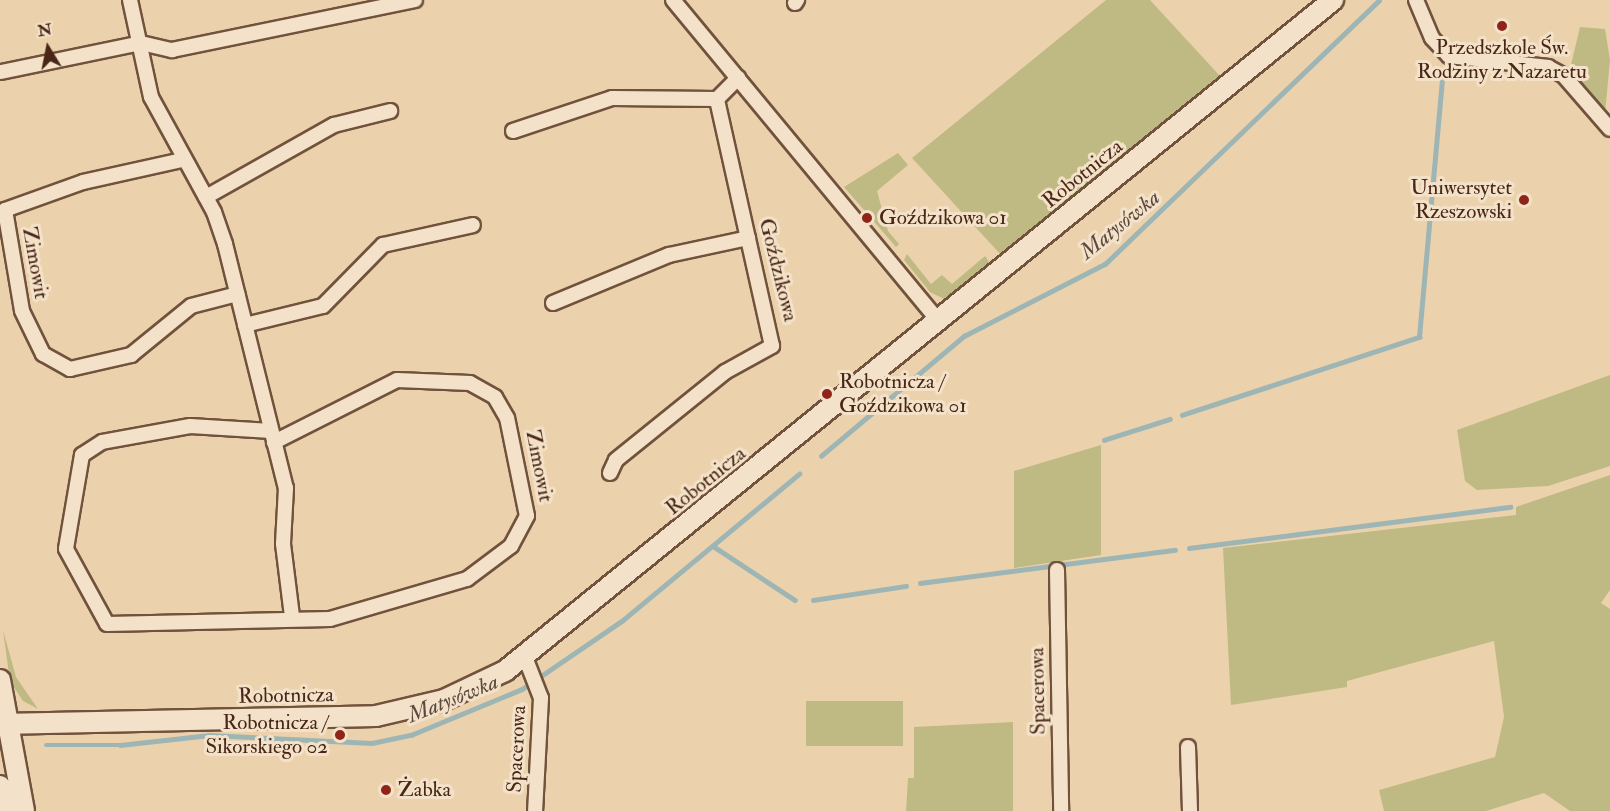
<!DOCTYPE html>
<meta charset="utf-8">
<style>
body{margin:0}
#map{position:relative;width:1610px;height:811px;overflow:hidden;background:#ecd2ac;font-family:"IM FELL Double Pica",serif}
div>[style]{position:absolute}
.green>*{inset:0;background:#bfba84;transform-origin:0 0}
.stream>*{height:4.5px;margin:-2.25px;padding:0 2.25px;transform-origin:2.25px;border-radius:2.25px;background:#9db5b4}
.roads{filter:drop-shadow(2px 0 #71523c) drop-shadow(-2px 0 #71523c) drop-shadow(0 2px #71523c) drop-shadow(0 -2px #71523c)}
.street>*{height:14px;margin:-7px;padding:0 7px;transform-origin:7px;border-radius:7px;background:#f3e2c9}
.secondary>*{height:20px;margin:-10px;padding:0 10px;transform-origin:10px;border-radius:10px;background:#f3e2c9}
.dots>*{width:16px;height:16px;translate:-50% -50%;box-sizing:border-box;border:3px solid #f3e2c9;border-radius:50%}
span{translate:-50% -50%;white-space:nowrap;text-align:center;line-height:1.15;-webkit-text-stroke:6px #f3e2c9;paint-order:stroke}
.poi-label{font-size:21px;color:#482717}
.right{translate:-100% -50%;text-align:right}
.left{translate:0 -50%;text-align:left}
.street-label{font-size:21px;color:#482717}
.water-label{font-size:22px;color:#5d4a3e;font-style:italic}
.north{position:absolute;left:18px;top:18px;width:60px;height:60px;-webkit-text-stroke:4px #f3e2c9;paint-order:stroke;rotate:350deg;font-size:16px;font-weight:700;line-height:24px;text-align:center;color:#482717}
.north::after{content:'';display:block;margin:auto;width:21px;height:27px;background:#482717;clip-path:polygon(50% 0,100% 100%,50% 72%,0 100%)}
</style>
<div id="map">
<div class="green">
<div style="clip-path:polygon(1106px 0,1150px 0,1220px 76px,1001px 255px,912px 158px)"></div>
<div style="clip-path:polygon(1580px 27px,1605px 29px,1610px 60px,1605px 114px,1570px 69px)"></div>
<div style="clip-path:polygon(898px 153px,908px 165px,877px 191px,888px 231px,899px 244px,896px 247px,844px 187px)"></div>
<div style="clip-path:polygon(907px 254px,931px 284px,942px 275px,952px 284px,985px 256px,991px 265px,944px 299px,930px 292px,904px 260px)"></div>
<div style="clip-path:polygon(1610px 375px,1610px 466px,1548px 486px,1477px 490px,1465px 481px,1457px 430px)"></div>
<div style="clip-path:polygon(1101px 445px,1101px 555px,1014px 568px,1014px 471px)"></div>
<div style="clip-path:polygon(1610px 475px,1610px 590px,1601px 603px,1610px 609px,1610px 811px,1570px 811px,1544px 793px,1486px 811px,1384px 811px,1379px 790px,1495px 757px,1504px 717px,1494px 641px,1347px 681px,1347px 687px,1231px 705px,1223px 548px,1516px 515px,1516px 507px)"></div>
<div style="clip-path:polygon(3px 630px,16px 677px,38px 709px,23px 701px,10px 681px)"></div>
<div style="left:903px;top:701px;width:45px;height:97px;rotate:90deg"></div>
<div style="clip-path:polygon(1013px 722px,1013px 811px,906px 811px,908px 778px,914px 778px,914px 727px)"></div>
</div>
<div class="stream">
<div style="left:1182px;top:415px;width:250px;rotate:-18.2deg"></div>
<div style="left:1419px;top:337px;width:268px;rotate:-84.9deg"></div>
<div style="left:1104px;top:440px;width:69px;rotate:-17.7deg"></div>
<div style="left:821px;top:456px;width:187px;rotate:-40deg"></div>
<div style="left:964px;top:336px;width:158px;rotate:-27.1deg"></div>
<div style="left:1105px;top:264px;width:380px;rotate:-43.9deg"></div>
<div style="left:713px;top:546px;width:98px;rotate:33.4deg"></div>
<div style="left:1189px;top:548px;width:324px;rotate:-7.3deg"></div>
<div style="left:920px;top:583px;width:257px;rotate:-7.4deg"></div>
<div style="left:813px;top:600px;width:94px;rotate:-8.6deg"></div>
<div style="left:46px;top:745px;width:74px"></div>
<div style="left:120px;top:745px;width:90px;rotate:-6.4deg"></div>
<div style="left:209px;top:735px;width:163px;rotate:2.8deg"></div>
<div style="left:372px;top:743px;width:40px;rotate:-12deg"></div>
<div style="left:411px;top:735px;width:120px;rotate:-22.5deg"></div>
<div style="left:522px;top:689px;width:122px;rotate:-34.3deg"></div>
<div style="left:623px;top:620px;width:229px;rotate:-39.7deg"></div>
</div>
<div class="roads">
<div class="street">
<div style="left:130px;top:0;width:99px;rotate:77.8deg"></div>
<div style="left:151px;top:97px;width:131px;rotate:61.3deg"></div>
<div style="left:214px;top:212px;width:34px;rotate:71deg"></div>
<div style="left:225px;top:244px;width:252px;rotate:76deg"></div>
<div style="left:286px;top:488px;width:56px;rotate:93.1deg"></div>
<div style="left:283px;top:544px;width:73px;rotate:82.9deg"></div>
<div style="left:673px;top:0;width:417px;rotate:50.4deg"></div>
<div style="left:1416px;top:0;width:41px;rotate:67.2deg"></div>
<div style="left:1432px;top:38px;width:25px;rotate:47deg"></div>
<div style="left:1449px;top:56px;width:100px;rotate:6.3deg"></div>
<div style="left:1548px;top:67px;width:18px;rotate:29deg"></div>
<div style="left:1564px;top:76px;width:70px;rotate:49deg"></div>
<div style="left:795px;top:3px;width:4px;rotate:-56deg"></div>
<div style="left:1px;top:72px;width:143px;rotate:-11.7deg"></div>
<div style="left:141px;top:43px;width:32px;rotate:13deg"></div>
<div style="left:172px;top:50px;width:248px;rotate:-11.6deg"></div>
<div style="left:513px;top:131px;width:104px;rotate:-18.4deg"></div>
<div style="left:612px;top:98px;width:105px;rotate:0.5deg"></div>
<div style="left:182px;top:160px;width:101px;rotate:167.5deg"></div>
<div style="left:83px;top:182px;width:83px;rotate:160.3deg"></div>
<div style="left:5px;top:210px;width:102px;rotate:80.4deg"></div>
<div style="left:22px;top:311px;width:48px;rotate:64deg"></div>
<div style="left:43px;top:354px;width:31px;rotate:29deg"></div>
<div style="left:70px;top:369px;width:63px;rotate:-12.9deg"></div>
<div style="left:131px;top:355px;width:77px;rotate:-39.2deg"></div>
<div style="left:191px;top:306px;width:48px;rotate:-14.6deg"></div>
<div style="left:206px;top:197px;width:147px;rotate:-29.4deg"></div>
<div style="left:334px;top:125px;width:58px;rotate:-14deg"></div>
<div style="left:553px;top:303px;width:126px;rotate:-22.5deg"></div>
<div style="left:669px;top:255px;width:81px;rotate:-12.1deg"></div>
<div style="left:245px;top:325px;width:80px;rotate:-13.7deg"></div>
<div style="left:323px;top:306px;width:86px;rotate:-45.5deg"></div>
<div style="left:383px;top:245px;width:92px;rotate:-12.5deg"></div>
<div style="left:271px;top:431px;width:81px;rotate:-176.5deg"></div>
<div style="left:190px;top:426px;width:89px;rotate:169.7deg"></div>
<div style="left:102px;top:442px;width:24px;rotate:147deg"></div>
<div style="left:82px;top:455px;width:95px;rotate:99.7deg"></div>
<div style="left:66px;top:549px;width:85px;rotate:61.3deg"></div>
<div style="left:107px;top:624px;width:223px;rotate:-1.3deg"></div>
<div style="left:330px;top:619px;width:143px;rotate:-16.3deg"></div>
<div style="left:467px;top:579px;width:55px;rotate:-36.9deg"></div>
<div style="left:511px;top:546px;width:34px;rotate:-62deg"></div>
<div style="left:527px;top:516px;width:100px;rotate:-101.5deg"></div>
<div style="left:507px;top:418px;width:24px;rotate:-120deg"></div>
<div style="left:495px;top:397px;width:29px;rotate:-151deg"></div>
<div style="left:470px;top:383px;width:73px;rotate:-177.6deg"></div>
<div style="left:397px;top:380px;width:138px;rotate:153.2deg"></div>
<div style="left:610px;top:473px;width:14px;rotate:-65deg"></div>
<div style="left:616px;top:460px;width:140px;rotate:-38.9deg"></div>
<div style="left:725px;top:372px;width:54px;rotate:-29deg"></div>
<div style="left:772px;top:346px;width:253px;rotate:-102.6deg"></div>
<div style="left:717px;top:99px;width:30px;rotate:-45deg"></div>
<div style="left:1057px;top:570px;width:241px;rotate:89deg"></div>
<div style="left:525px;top:657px;width:44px;rotate:68.7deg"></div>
<div style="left:541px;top:698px;width:113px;rotate:93deg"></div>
<div style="left:1188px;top:747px;width:64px;rotate:88.2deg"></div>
</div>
<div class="secondary">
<div style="left:0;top:680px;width:133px;rotate:79.6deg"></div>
<div style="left:0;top:724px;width:376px;rotate:-1.2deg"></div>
<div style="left:376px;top:716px;width:70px;rotate:-13.2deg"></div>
<div style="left:444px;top:700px;width:68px;rotate:-25.4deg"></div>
<div style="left:505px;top:671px;width:1066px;rotate:-39.02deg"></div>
<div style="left:0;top:786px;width:25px;rotate:79deg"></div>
</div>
</div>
<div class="dots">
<div style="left:1502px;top:26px;background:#8f2418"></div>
<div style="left:1524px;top:200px;background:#8f2418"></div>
<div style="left:867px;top:218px;background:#8f2418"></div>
<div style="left:827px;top:394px;background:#8f2418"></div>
<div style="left:340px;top:735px;background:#8f2418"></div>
<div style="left:386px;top:790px;background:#8f2418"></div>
</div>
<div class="poi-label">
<span style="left:1502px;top:60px">Przedszkole Św.<br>Rodziny z Nazaretu</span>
<span class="right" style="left:1512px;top:200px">Uniwersytet<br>Rzeszowski</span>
<span class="left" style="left:879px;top:218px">Goździkowa 01</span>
<span class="left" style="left:839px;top:394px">Robotnicza /<br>Goździkowa 01</span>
<span class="right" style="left:328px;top:735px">Robotnicza /<br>Sikorskiego 02</span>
<span class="left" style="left:398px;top:790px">Żabka</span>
</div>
<div class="street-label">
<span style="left:1083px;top:174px;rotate:-39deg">Robotnicza</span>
<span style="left:35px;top:263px;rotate:80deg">Zimowit</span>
<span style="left:778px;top:270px;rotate:76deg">Goździkowa</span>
<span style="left:539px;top:466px;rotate:79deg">Zimowit</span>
<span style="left:706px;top:481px;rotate:-39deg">Robotnicza</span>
<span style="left:1038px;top:691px;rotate:-91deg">Spacerowa</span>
<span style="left:286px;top:696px;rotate:-1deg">Robotnicza</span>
<span style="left:517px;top:749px;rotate:-87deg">Spacerowa</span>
</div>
<div class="water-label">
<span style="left:1120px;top:225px;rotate:-39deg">Matysówka</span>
<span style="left:453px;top:699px;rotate:-22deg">Matysówka</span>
</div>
<div class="north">N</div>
</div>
